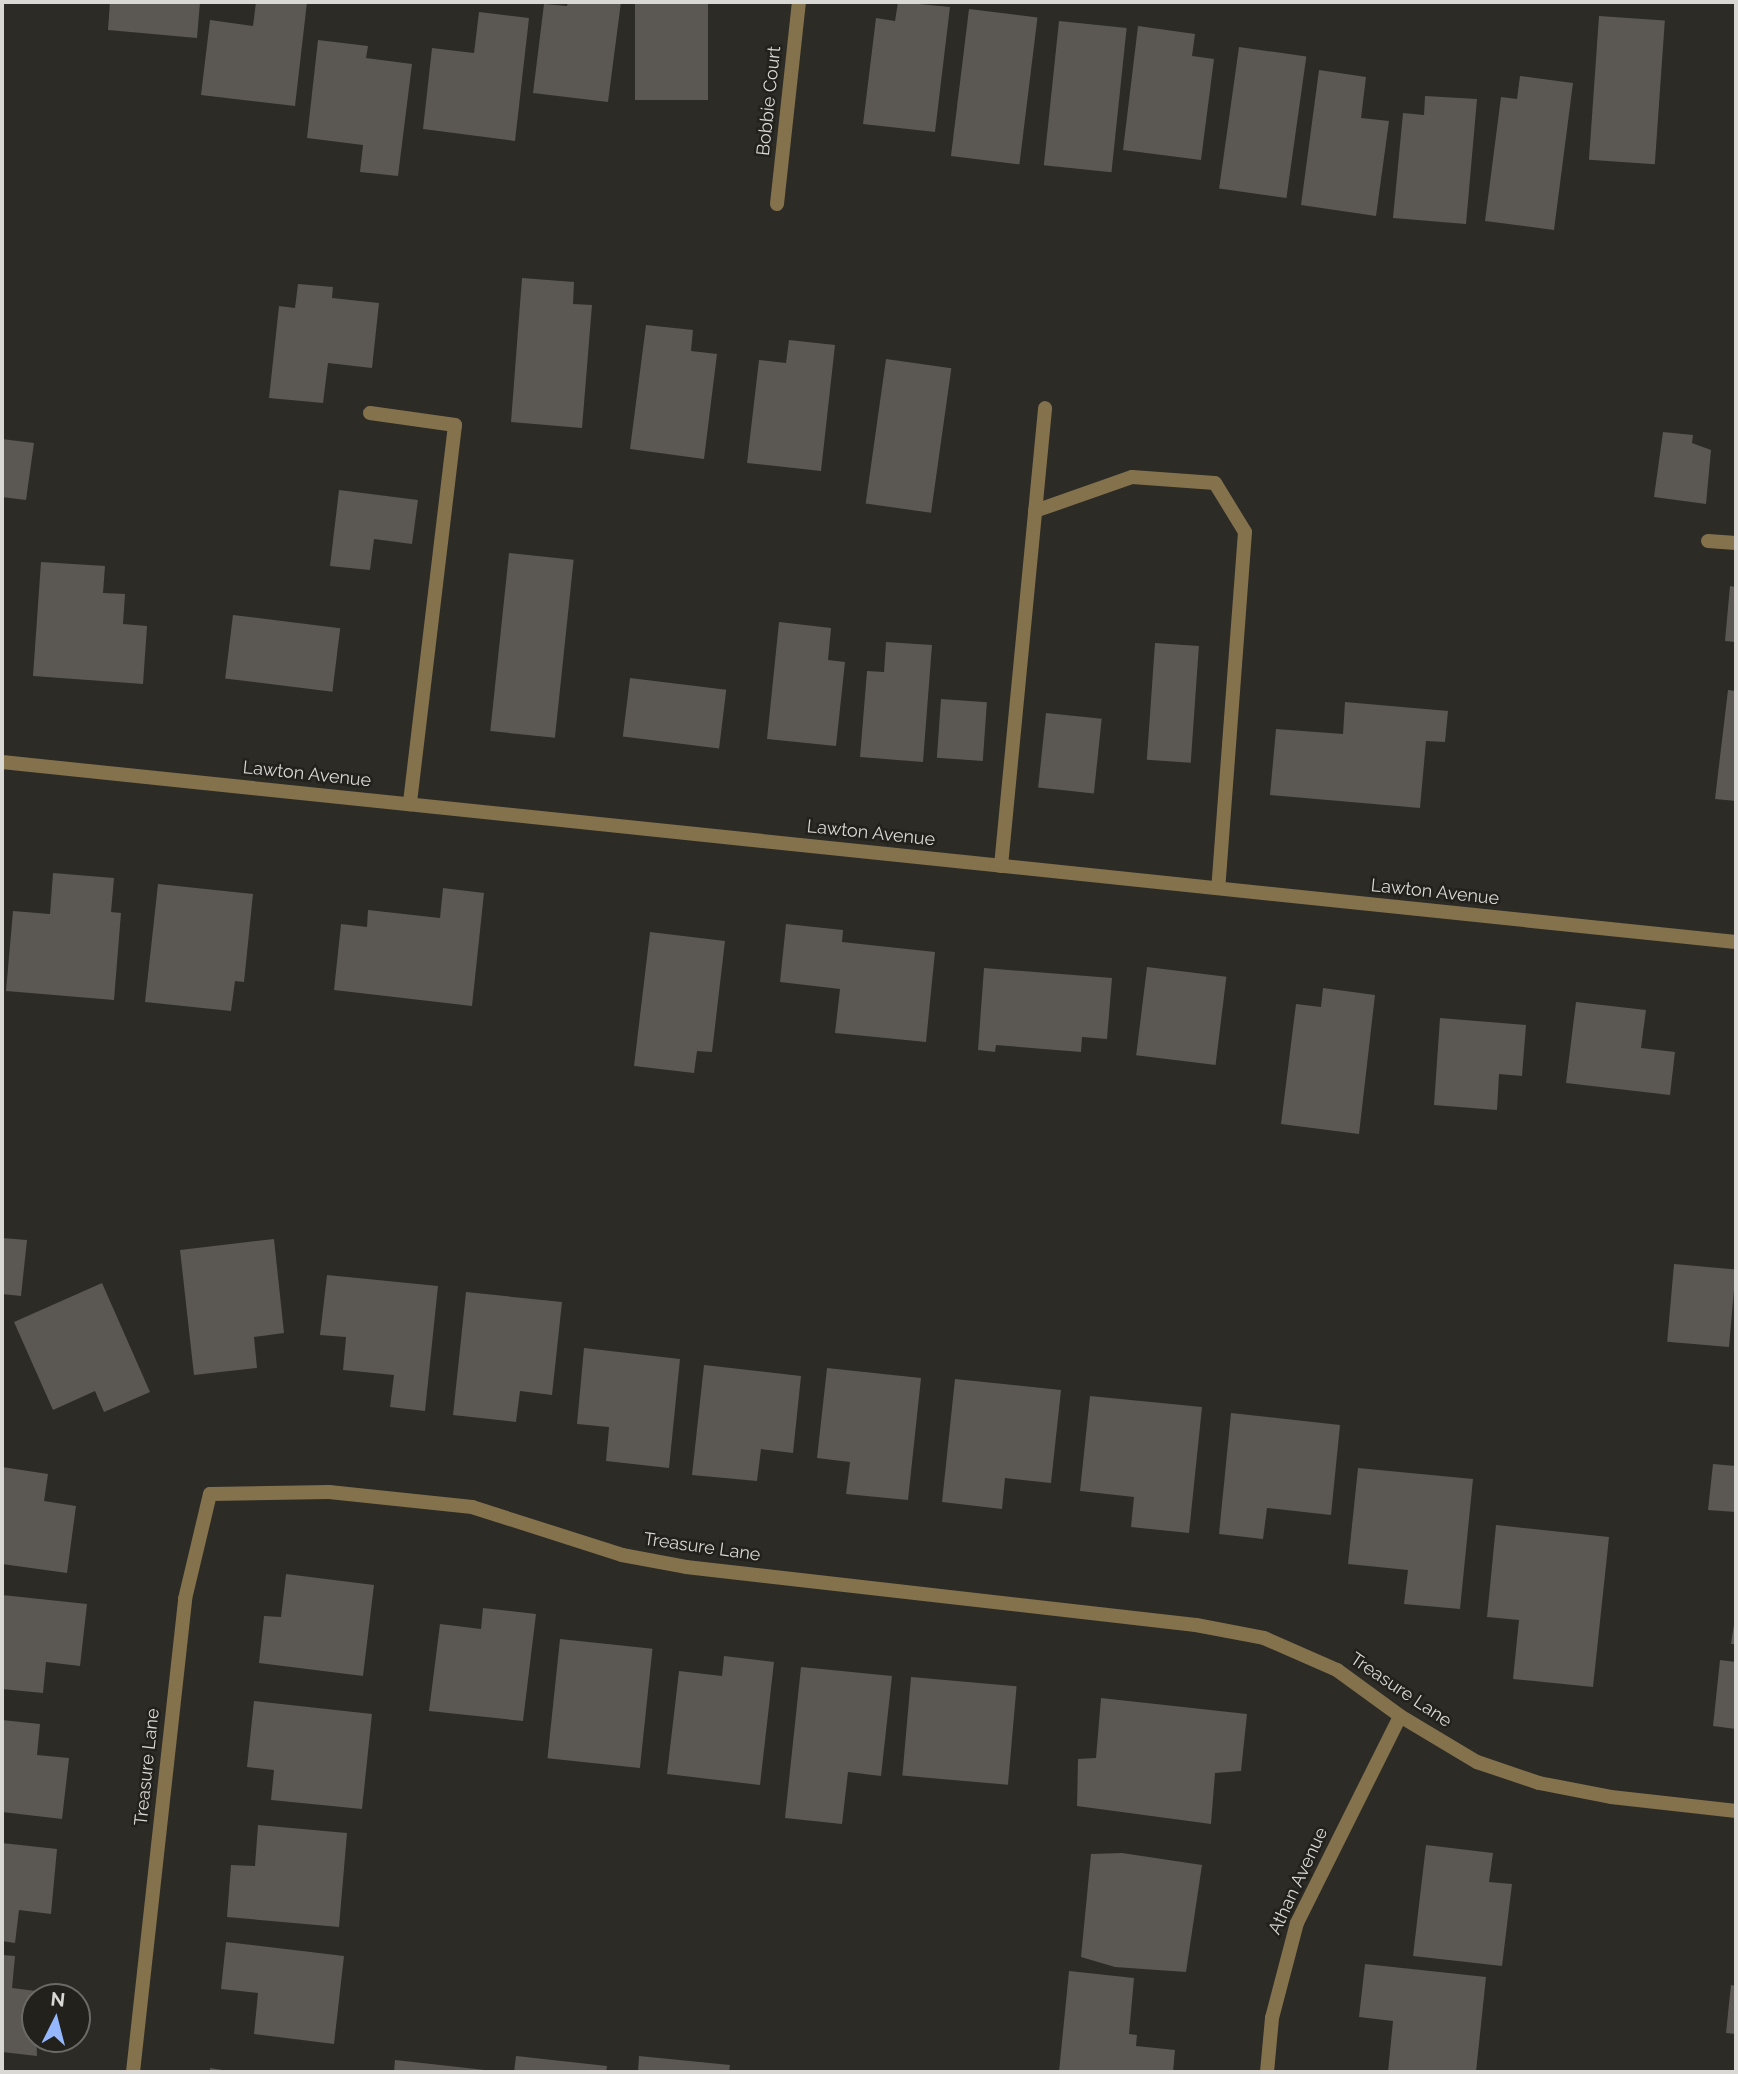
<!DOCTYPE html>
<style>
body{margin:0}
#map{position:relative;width:1738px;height:2074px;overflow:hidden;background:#2d2b26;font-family:Raleway,sans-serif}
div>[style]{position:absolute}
.building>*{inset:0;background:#5b5853;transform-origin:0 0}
.service>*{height:14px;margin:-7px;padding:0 7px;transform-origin:7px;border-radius:7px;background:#84724d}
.minor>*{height:14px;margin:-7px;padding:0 7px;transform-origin:7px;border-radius:7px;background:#84724d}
span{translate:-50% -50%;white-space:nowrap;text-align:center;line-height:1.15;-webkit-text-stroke:5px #23211c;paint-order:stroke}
.street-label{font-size:18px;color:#dad8d5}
.frame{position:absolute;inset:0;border:4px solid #dad8d5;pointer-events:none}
.north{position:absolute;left:21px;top:1983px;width:70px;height:70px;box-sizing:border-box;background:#23211c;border:2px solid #6c6a66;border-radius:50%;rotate:6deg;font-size:19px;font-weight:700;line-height:28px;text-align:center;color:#dad8d5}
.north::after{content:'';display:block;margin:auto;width:24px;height:32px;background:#94b7fd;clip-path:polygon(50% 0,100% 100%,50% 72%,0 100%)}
</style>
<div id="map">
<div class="building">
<div style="clip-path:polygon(110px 2px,200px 2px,197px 38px,108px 30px)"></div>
<div style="clip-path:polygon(256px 2px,307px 2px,295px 106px,201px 95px,210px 20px,253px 26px)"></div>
<div style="clip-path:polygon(568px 2px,621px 2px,608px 102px,533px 93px,544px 4px,567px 6px)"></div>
<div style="left:635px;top:2px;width:73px;height:98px"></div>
<div style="clip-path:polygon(898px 2px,950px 7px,935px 132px,863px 124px,876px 18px,895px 21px)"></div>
<div style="left:969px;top:9px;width:69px;height:148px;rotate:7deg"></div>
<div style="clip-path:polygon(479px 12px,529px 18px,515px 141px,423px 129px,432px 48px,474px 53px)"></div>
<div style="left:1599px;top:16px;width:66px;height:144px;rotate:4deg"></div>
<div style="left:1059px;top:21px;width:68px;height:145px;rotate:6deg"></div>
<div style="clip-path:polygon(1138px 26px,1195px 34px,1192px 56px,1214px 59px,1201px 160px,1123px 150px)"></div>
<div style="clip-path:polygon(318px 40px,368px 46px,366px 58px,412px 64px,398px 176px,360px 172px,363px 145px,307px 138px)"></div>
<div style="left:1239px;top:47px;width:68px;height:143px;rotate:8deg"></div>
<div style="clip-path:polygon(1319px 70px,1366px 77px,1361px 118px,1389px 121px,1376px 216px,1301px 205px)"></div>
<div style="clip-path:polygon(1520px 76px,1573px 83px,1554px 230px,1485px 221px,1501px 97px,1517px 99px)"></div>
<div style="clip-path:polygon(1425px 96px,1477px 99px,1466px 224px,1393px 218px,1403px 113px,1424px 115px)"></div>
<div style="clip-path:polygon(522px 278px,574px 282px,573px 304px,592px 305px,582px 428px,511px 422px)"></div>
<div style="clip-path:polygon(298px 284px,333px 287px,332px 298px,379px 303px,372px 368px,328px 363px,323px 403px,269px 398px,279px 306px,295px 308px)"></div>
<div style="clip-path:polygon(646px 325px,693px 330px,691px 351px,717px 354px,704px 459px,630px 449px)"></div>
<div style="clip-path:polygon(789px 340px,835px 345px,821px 471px,747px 463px,759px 360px,786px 363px)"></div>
<div style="left:886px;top:359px;width:66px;height:146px;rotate:8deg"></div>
<div style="clip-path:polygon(1663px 432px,1693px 435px,1692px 443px,1711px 450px,1706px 504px,1654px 497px)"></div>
<div style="clip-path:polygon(2px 439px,34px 443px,26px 500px,2px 497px)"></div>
<div style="clip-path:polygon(339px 490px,418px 500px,412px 544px,374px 539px,370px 570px,330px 566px)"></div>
<div style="left:509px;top:553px;width:65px;height:179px;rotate:6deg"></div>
<div style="clip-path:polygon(41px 562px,105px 566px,103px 593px,125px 594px,123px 624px,147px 626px,143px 684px,33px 676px)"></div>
<div style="clip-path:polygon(1730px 586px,1736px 587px,1736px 642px,1725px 641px)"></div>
<div style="left:233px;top:615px;width:108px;height:64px;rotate:7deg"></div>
<div style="clip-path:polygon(779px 622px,831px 628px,828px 660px,845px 662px,836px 746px,767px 739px)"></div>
<div style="clip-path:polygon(886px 642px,932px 645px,923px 762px,860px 757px,867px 671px,884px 672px)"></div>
<div style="left:1155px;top:643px;width:44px;height:117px;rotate:4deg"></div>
<div style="left:630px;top:678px;width:97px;height:59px;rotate:7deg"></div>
<div style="clip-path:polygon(1728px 690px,1736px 691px,1736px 801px,1715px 799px)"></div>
<div style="left:941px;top:699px;width:46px;height:59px;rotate:4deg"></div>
<div style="clip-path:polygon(1345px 702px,1448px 711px,1445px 742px,1426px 741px,1420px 808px,1270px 795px,1276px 729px,1343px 734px)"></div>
<div style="left:1046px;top:713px;width:56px;height:75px;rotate:6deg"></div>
<div style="clip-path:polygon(53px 873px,114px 878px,111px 912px,121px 913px,114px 1000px,6px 991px,13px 911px,50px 914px)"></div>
<div style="clip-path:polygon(158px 884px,253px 894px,244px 982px,235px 981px,231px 1011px,145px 1002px)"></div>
<div style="clip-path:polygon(443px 888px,484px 893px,472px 1006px,334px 990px,341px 924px,367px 927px,368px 910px,440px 918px)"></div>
<div style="clip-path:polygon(786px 924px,843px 930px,842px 942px,935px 952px,926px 1042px,835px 1033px,840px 989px,780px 982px)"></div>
<div style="clip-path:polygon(650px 932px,725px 941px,712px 1052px,697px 1051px,694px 1073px,634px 1066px)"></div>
<div style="left:1147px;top:967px;width:80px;height:89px;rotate:7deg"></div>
<div style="clip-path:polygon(984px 968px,1112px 978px,1107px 1039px,1082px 1037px,1081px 1052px,996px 1045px,995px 1052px,978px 1050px)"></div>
<div style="clip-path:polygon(1323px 988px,1375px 995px,1359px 1134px,1281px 1124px,1296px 1004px,1321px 1007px)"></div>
<div style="clip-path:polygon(1576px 1002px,1646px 1010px,1641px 1048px,1675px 1052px,1670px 1095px,1566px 1083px)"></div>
<div style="clip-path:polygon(1440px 1018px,1526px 1025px,1522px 1076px,1499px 1074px,1497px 1110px,1434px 1105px)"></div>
<div style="clip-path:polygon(2px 1238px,27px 1240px,21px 1296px,2px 1294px)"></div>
<div style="clip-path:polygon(274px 1239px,284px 1333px,254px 1337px,257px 1368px,194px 1375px,180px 1250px)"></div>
<div style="left:1674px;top:1264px;width:62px;height:78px;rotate:5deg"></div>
<div style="clip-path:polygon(327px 1275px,438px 1286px,425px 1411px,390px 1407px,394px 1375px,343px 1370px,346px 1337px,320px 1335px)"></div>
<div style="clip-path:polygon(102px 1283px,150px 1392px,104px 1412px,95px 1391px,53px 1410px,14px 1322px)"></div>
<div style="clip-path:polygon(466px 1292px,562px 1302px,552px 1395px,520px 1391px,516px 1422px,453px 1415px)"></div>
<div style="clip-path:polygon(584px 1348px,680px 1359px,669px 1468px,606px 1461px,609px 1427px,577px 1424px)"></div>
<div style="clip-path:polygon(704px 1365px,801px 1376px,793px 1453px,761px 1449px,757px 1481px,692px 1475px)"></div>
<div style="clip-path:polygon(827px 1368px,921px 1378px,908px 1500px,846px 1494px,850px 1462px,817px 1458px)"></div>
<div style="clip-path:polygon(955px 1379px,1061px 1390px,1051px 1483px,1005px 1478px,1002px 1509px,942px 1502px)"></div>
<div style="clip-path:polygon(1090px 1396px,1202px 1407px,1189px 1533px,1131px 1527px,1134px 1497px,1080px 1491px)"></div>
<div style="clip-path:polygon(1231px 1413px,1340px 1425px,1331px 1515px,1267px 1508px,1263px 1539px,1219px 1534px)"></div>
<div style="clip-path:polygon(1713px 1464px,1736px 1466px,1736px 1512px,1708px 1510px)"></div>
<div style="clip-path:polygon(2px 1467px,48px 1474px,44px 1501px,76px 1506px,67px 1573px,2px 1564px)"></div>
<div style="clip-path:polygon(1358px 1468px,1473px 1479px,1460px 1609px,1404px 1604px,1408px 1570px,1348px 1564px)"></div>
<div style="clip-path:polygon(1496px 1525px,1609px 1537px,1593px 1687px,1513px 1679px,1519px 1620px,1487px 1617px)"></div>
<div style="clip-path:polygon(286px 1574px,374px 1585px,363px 1676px,259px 1663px,264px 1616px,281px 1617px)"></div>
<div style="clip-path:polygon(2px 1595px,87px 1604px,80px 1666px,46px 1662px,43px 1693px,2px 1689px)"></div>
<div style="clip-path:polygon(483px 1608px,536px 1614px,523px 1721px,429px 1711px,440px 1624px,481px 1629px)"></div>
<div style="clip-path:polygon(1736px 1611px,1736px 1644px,1731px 1644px)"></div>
<div style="left:560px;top:1639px;width:93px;height:120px;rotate:6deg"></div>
<div style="clip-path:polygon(724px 1656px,774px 1662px,760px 1785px,667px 1774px,679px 1671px,722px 1676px)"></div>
<div style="clip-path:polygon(1720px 1660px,1736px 1662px,1736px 1729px,1713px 1726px)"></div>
<div style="clip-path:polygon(801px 1667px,892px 1676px,881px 1776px,848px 1772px,842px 1824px,785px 1818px)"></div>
<div style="left:911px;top:1677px;width:106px;height:99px;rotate:5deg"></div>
<div style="clip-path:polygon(1101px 1698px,1247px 1714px,1241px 1771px,1215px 1773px,1211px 1824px,1077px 1806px,1078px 1759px,1096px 1758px)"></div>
<div style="clip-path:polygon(254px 1701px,372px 1714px,362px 1809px,271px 1800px,274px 1770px,247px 1767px)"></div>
<div style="clip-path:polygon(2px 1720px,40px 1724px,37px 1755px,69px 1758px,62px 1819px,2px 1812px)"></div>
<div style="clip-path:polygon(258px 1825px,347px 1833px,339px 1927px,227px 1917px,231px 1865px,255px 1866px)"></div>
<div style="clip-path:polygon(2px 1843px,57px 1849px,51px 1914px,19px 1910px,15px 1943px,2px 1941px)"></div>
<div style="clip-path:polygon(1426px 1845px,1493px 1853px,1489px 1882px,1512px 1884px,1502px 1966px,1413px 1956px)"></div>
<div style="clip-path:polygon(1122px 1853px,1202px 1865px,1186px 1972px,1115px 1967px,1081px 1957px,1091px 1854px)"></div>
<div style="clip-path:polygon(226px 1942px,344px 1956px,334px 2044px,254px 2034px,258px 1993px,221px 1989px)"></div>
<div style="clip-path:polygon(2px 1955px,15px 1956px,12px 1988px,44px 1992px,43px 1997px,35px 1997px,37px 2056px,2px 2052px)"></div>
<div style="clip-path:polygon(1365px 1964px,1486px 1977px,1476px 2072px,1388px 2072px,1393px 2021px,1359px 2017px)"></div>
<div style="clip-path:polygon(1069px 1971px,1134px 1978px,1129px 2034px,1137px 2035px,1136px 2046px,1175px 2050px,1173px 2072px,1059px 2072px)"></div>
<div style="clip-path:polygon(1731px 1985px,1736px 1986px,1736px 2034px,1726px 2033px)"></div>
<div style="clip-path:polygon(516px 2056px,607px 2066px,606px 2072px,514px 2072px)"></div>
<div style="clip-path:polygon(639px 2056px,730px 2065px,729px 2072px,638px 2072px)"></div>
<div style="clip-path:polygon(395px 2060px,485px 2070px,485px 2072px,394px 2072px)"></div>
<div style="clip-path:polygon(210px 2068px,228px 2071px,228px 2072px,210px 2072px)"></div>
</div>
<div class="service">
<div style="left:370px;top:413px;width:86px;rotate:8deg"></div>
<div style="left:455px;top:425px;width:382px;rotate:96.8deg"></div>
<div style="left:1035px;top:511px;width:103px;rotate:-19.3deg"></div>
<div style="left:1132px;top:477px;width:83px;rotate:4.1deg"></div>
<div style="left:1215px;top:483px;width:57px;rotate:58.5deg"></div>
<div style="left:1245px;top:532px;width:357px;rotate:94.3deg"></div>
<div style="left:1708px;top:541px;width:28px;rotate:4deg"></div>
<div style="left:1001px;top:866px;width:460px;rotate:-84.5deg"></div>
</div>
<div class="minor">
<div style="left:777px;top:204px;width:203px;rotate:-83.8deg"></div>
<div style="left:2px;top:762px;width:1743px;rotate:5.93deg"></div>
<div style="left:133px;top:2072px;width:476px;rotate:-83.7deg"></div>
<div style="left:185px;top:1599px;width:108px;rotate:-76.6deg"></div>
<div style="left:210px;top:1494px;width:119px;rotate:-1deg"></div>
<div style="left:329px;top:1492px;width:144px;rotate:6deg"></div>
<div style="left:472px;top:1507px;width:157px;rotate:17.7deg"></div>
<div style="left:622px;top:1555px;width:65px;rotate:10.6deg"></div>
<div style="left:686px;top:1567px;width:513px;rotate:6.49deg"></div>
<div style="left:1196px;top:1625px;width:69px;rotate:10.8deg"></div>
<div style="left:1264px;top:1638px;width:80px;rotate:23.7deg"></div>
<div style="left:1337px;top:1670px;width:78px;rotate:36.1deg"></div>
<div style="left:1400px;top:1716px;width:90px;rotate:30.9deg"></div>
<div style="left:1477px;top:1762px;width:65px;rotate:18.7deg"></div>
<div style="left:1539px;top:1783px;width:73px;rotate:11deg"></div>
<div style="left:1611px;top:1797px;width:126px;rotate:6.4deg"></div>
<div style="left:1267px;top:2072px;width:54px;rotate:-84.7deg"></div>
<div style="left:1272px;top:2018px;width:98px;rotate:-75.3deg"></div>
<div style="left:1297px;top:1923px;width:231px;rotate:-63.5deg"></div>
</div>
<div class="street-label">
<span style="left:769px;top:101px;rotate:-84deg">Bobbie Court</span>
<span style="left:307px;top:774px;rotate:6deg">Lawton Avenue</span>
<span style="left:871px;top:833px;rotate:6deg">Lawton Avenue</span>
<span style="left:1435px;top:892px;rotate:6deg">Lawton Avenue</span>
<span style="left:702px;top:1547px;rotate:8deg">Treasure Lane</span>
<span style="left:1401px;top:1690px;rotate:34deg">Treasure Lane</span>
<span style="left:147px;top:1767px;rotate:-84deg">Treasure Lane</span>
<span style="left:1298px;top:1881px;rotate:-65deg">Athan Avenue</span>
</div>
<div class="frame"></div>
<div class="north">N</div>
</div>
